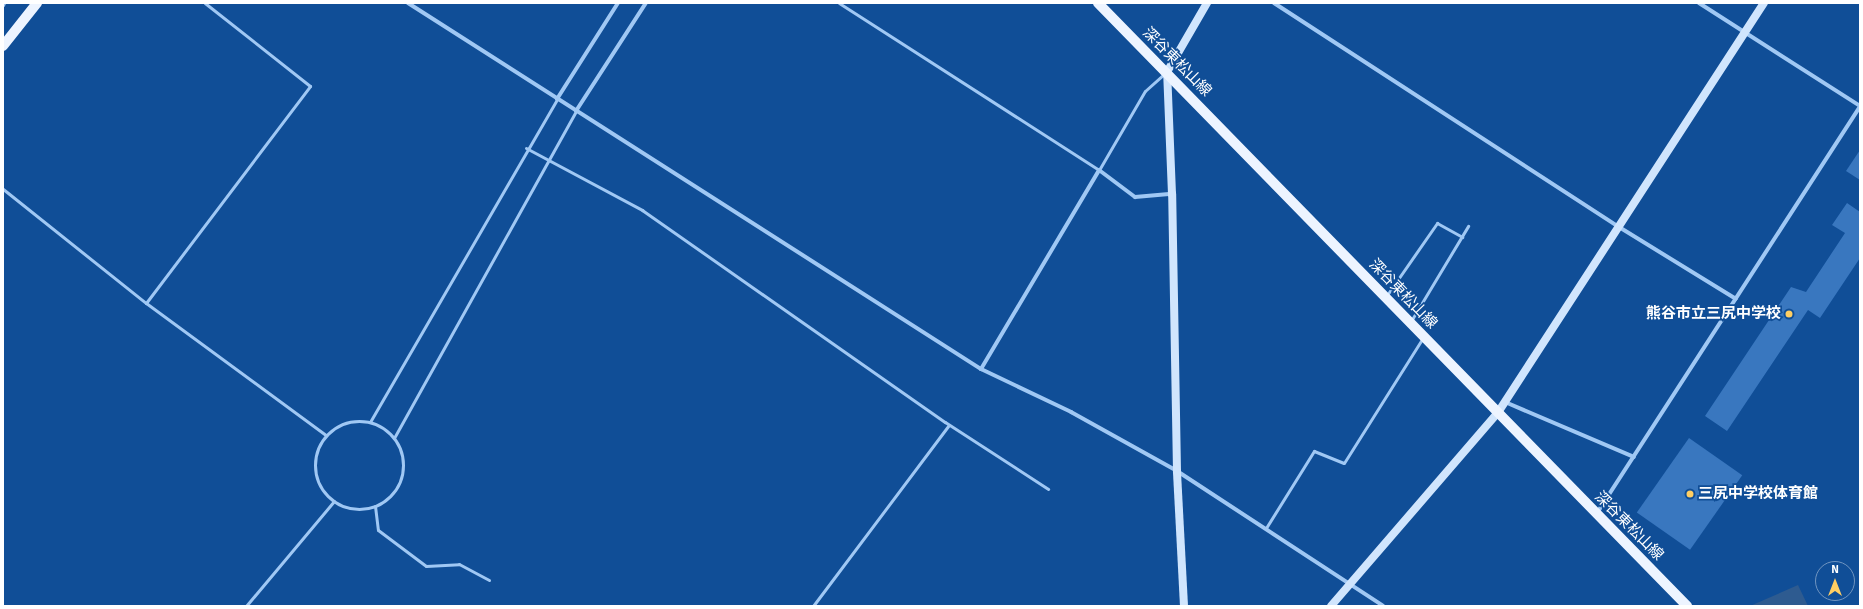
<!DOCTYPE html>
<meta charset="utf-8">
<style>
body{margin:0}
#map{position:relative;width:1863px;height:609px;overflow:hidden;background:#104e97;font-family:Signika,"Noto Sans JP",sans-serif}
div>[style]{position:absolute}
.water>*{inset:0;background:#2e5b90}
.building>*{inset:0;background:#3977bf;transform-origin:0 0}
.lane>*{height:3px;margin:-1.5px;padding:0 1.5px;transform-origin:1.5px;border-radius:1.5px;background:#a0c8f4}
.lane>.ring{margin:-1.5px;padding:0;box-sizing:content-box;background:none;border:3px solid #a0c8f4;border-radius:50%}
.street>*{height:4px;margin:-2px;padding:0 2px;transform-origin:2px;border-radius:2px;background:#a0c8f4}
.secondary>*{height:8px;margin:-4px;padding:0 4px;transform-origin:4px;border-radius:4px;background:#d0e5fd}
.primary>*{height:10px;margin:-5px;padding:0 5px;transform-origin:5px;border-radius:5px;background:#edf4ff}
.dots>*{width:11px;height:11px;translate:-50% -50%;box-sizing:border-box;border:2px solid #104e97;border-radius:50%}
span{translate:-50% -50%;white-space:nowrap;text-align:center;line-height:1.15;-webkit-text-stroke:3.5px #104e97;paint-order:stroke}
.street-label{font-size:15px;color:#fff}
.poi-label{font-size:15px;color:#fff;font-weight:700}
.right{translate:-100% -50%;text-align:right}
.left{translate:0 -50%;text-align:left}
.frame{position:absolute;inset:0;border:4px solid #fff;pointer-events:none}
.north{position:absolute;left:1815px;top:561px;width:40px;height:40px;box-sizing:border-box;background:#104e97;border:1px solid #7095c1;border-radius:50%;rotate:0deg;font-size:11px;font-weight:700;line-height:16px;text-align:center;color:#fff}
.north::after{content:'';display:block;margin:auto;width:14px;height:18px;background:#ffce63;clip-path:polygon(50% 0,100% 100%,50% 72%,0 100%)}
</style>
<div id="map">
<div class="water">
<div style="clip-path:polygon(1798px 585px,1808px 606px,1750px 606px)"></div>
</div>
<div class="building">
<div style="clip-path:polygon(1860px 150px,1860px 180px,1846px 171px)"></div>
<div style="clip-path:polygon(1847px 203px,1860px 212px,1860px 258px,1820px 318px,1808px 310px,1727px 431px,1705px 416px,1791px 287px,1806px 292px,1845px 233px,1832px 225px)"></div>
<div style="left:1689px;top:438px;width:65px;height:91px;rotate:35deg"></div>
</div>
<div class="lane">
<div style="left:839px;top:3px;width:309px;rotate:32.7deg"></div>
<div style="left:1099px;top:170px;width:91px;rotate:-59.8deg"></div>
<div style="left:1145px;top:91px;width:25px;rotate:-42deg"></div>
<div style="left:3px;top:5px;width:2px;rotate:-63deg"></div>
<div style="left:526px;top:148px;width:132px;rotate:28.1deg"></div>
<div style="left:642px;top:210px;width:370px;rotate:35deg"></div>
<div style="left:945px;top:422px;width:123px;rotate:33deg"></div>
<div style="left:3px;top:189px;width:183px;rotate:38.6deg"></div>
<div style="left:146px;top:303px;width:223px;rotate:36.3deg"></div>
<div style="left:1387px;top:295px;width:88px;rotate:-55.2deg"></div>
<div style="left:1437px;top:223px;width:29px;rotate:29deg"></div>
<div style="left:146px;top:303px;width:272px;rotate:-52.9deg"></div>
<div style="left:310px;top:86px;width:134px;rotate:-141.7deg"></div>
<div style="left:1411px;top:321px;width:111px;rotate:-59deg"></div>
<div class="ring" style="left:315px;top:421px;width:85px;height:85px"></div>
<div style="left:370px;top:422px;width:373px;rotate:-59.9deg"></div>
<div style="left:394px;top:438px;width:374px;rotate:-60.9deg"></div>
<div style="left:375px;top:506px;width:24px;rotate:83deg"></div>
<div style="left:378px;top:530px;width:60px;rotate:36.9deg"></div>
<div style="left:426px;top:566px;width:33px;rotate:-3deg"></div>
<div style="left:459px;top:564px;width:34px;rotate:28deg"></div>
<div style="left:1266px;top:528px;width:91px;rotate:-58.1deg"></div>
<div style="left:1314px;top:451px;width:32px;rotate:22deg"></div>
<div style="left:1344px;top:463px;width:146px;rotate:-57.8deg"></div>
<div style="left:246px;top:606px;width:137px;rotate:-50deg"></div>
<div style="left:813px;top:606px;width:226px;rotate:-53.1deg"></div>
</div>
<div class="street">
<div style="left:408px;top:3px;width:680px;rotate:32.57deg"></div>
<div style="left:981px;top:369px;width:100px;rotate:25.5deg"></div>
<div style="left:1071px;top:412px;width:121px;rotate:29.1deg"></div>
<div style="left:1177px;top:471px;width:246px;rotate:33.2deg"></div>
<div style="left:1274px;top:3px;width:411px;rotate:33deg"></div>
<div style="left:1619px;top:227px;width:137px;rotate:31.6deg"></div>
<div style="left:1699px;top:3px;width:191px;rotate:32.6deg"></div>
<div style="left:557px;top:99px;width:114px;rotate:-57.6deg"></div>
<div style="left:576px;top:111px;width:129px;rotate:-57.1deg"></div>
<div style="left:981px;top:369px;width:231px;rotate:-59.3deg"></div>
<div style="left:1099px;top:170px;width:45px;rotate:36.9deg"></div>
<div style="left:1135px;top:197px;width:37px;rotate:-5deg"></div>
<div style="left:1505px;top:402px;width:140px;rotate:23.1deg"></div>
<div style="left:1597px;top:513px;width:484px;rotate:-57.1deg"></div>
</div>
<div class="secondary">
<div style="left:1184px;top:606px;width:135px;rotate:-93deg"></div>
<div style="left:1177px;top:471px;width:277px;rotate:-91deg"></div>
<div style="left:1172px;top:194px;width:122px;rotate:-92.3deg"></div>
<div style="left:1167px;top:72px;width:80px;rotate:-59.9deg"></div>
<div style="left:1331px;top:606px;width:254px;rotate:-49.2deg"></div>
<div style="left:1497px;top:414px;width:490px;rotate:-57deg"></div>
</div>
<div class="primary">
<div style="left:1098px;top:3px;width:843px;rotate:45.67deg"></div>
<div style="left:3px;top:46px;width:55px;rotate:-51.7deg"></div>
</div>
<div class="dots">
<div style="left:1789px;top:314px;background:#ffce63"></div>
<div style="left:1690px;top:494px;background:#ffce63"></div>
</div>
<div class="street-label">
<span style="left:1177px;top:62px;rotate:45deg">深谷東松山線</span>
<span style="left:1403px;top:294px;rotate:46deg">深谷東松山線</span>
<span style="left:1629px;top:526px;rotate:45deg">深谷東松山線</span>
</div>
<div class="poi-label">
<span class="right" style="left:1781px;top:314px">熊谷市立三尻中学校</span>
<span class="left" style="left:1698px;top:494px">三尻中学校体育館</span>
</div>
<div class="frame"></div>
<div class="north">N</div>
</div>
